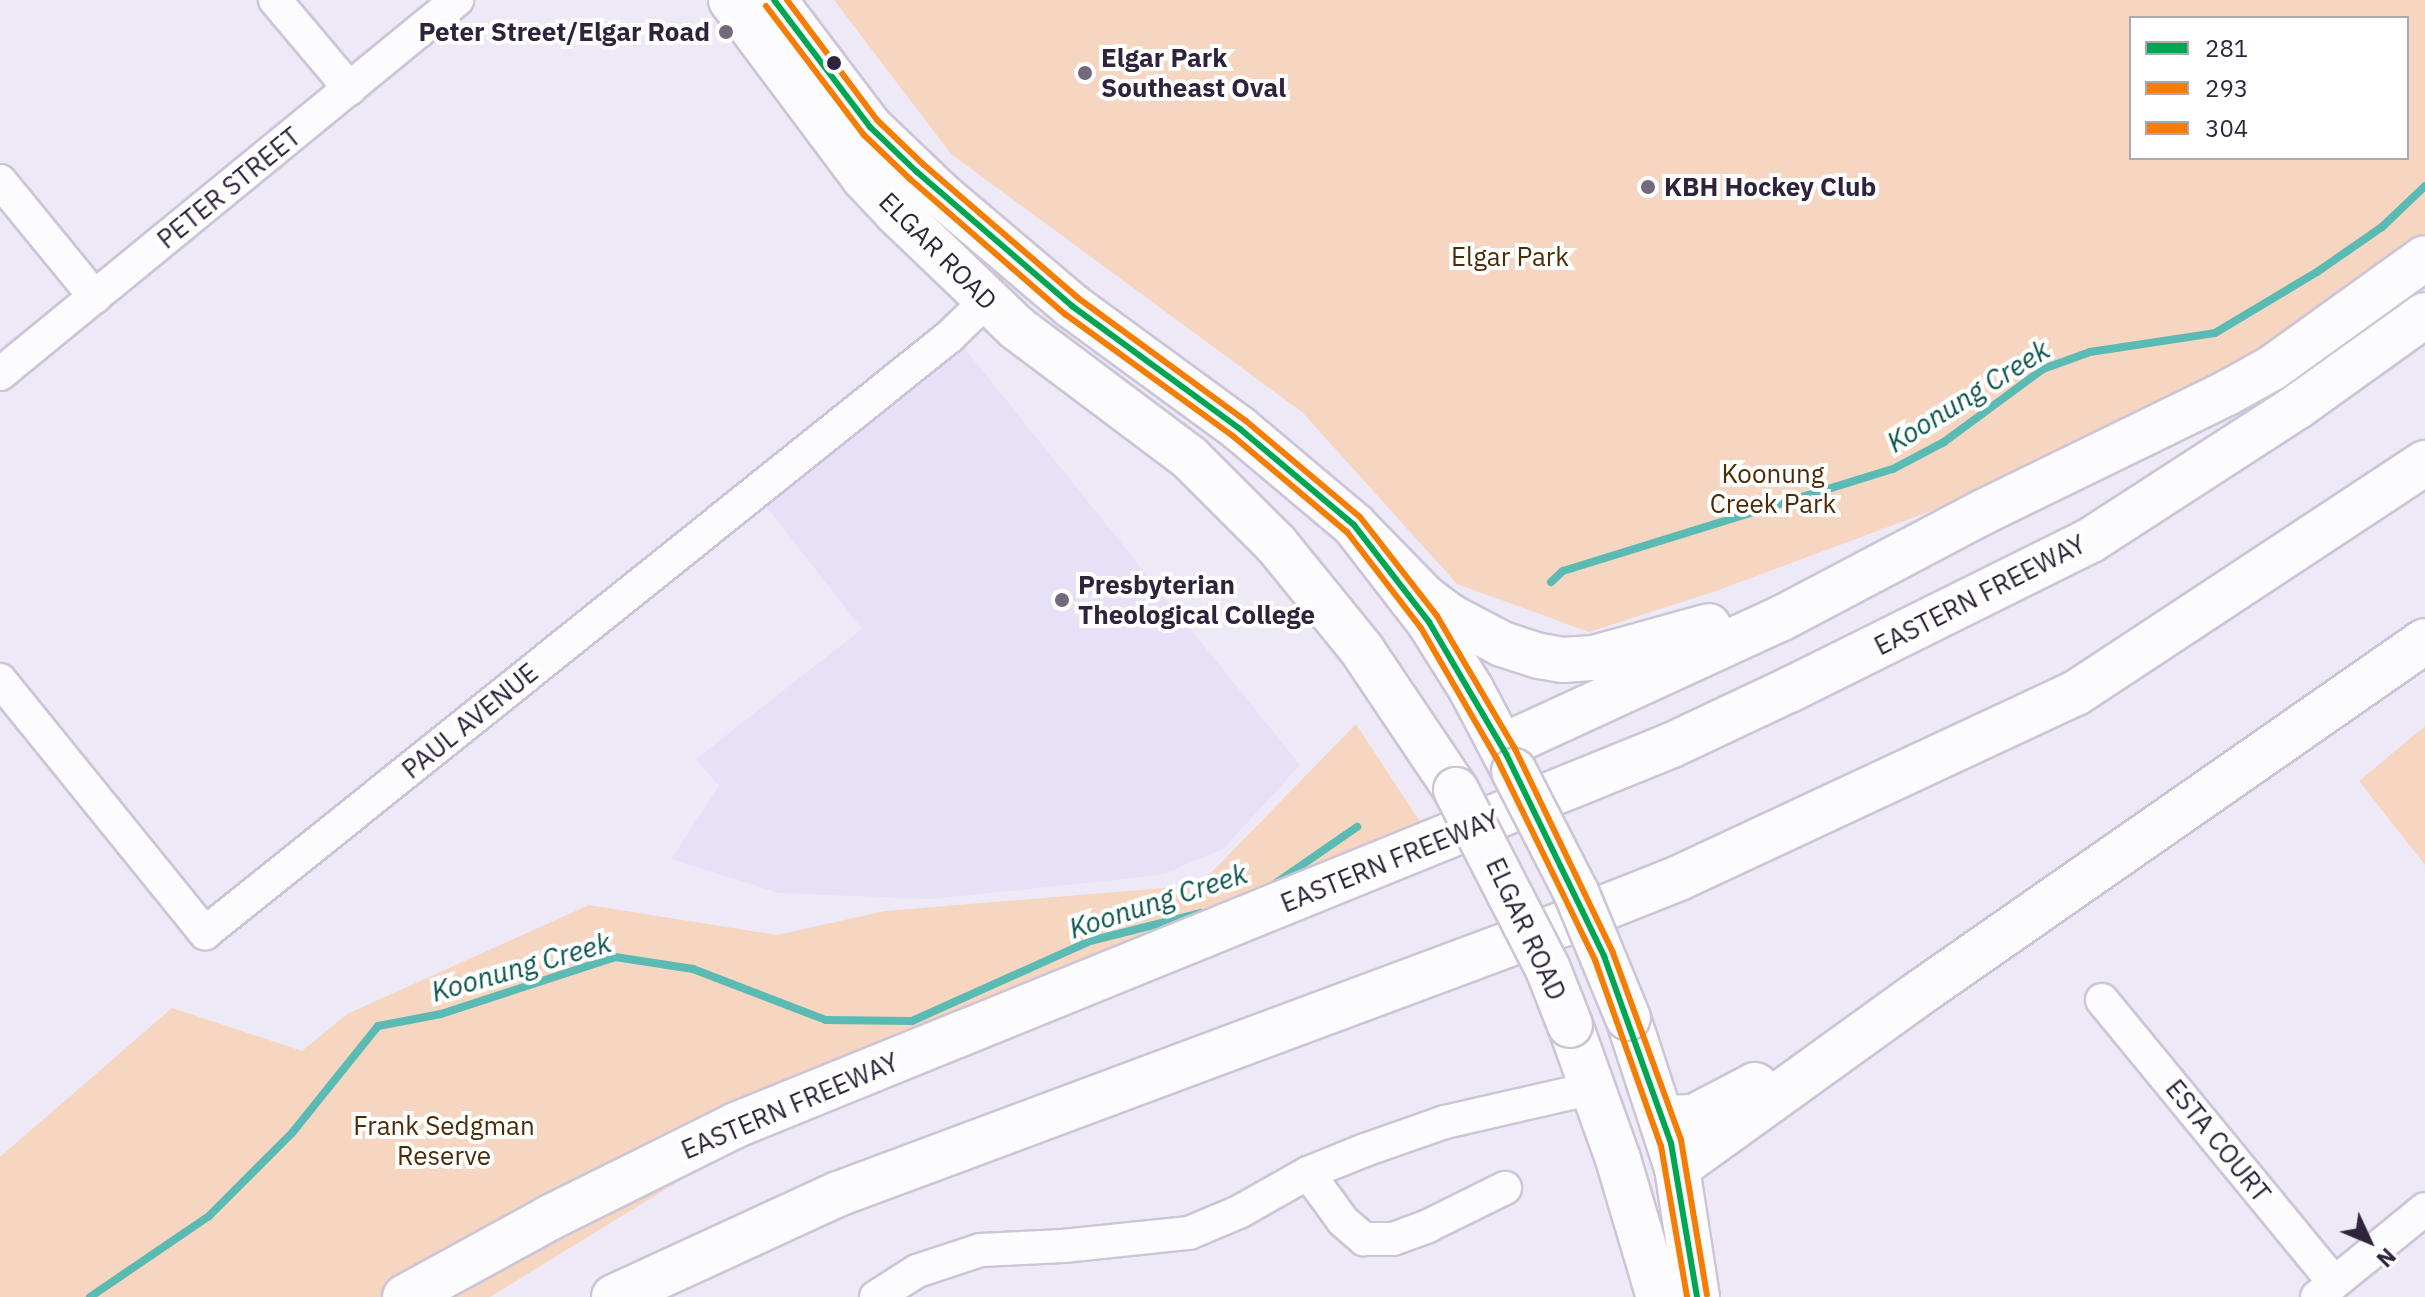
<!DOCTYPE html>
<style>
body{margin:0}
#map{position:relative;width:2425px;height:1297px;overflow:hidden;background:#eee9f7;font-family:"IBM Plex Sans",sans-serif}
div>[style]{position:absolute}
.built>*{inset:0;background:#e8e0f6}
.green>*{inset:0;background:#f6d6c1}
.stream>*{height:8px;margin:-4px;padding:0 4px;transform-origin:4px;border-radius:4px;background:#5abab4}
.roads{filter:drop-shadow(2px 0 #ccc5d7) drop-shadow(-2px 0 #ccc5d7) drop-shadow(0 2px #ccc5d7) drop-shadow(0 -2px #ccc5d7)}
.minor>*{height:32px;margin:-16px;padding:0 16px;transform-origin:16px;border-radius:16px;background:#fcfcfe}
.primary>*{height:44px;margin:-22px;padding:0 22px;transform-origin:22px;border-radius:22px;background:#fcfcfe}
.motorway>*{height:44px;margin:-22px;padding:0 22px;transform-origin:22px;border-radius:22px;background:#fcfcfe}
.bridges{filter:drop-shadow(2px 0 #ccc5d7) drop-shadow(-2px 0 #ccc5d7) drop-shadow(0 2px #ccc5d7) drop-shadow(0 -2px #ccc5d7)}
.primary-bridge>*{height:44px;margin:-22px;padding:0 22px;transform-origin:22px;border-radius:22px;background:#fcfcfe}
.bus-1>*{height:6px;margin:-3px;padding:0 3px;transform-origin:3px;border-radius:3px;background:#00a651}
.bus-2>*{height:6px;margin:-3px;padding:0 3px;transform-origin:3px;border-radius:3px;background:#f57d03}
.bus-3>*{height:6px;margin:-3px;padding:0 3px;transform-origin:3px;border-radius:3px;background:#f57d03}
.dots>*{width:22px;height:22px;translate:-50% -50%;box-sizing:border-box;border:4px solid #fff;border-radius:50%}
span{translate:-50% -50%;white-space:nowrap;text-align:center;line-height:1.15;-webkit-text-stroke:8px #fff;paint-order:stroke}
.poi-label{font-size:26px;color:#2f243c;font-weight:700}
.right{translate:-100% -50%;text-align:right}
.left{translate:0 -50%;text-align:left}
.street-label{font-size:26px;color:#2f243c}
.park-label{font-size:26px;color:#4c2c07}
.water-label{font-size:28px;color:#0c554d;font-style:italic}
.legend{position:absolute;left:2129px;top:16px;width:280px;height:144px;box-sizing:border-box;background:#fff;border:2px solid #aca7b1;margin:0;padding:10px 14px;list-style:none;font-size:24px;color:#2f243c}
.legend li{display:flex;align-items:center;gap:16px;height:40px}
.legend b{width:40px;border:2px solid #aca7b1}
.north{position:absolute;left:2329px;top:1201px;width:80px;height:80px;-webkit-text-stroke:6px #fff;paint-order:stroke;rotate:134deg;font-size:22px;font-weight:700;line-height:32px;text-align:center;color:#2f243c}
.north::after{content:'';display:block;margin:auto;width:28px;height:36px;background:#2f243c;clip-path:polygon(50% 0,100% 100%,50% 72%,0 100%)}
</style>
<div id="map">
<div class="built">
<div style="clip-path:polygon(961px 344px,1300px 765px,1223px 849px,1161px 875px,931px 899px,779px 893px,671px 859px,719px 786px,696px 759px,862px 629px,765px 505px)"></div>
</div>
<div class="green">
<div style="clip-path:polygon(evenodd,834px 0,2425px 0,2425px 269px,2060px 463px,1716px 591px,1589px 632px,1457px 584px,1302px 412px,951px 154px,834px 0,2131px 18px,2407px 18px,2407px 158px,2131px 158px,2131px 18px)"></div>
<div style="clip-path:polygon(1356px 724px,1434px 843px,744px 1141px,490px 1297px,0 1297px,0 1157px,172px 1008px,302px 1051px,347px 1014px,589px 905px,777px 935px,885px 911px,1199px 885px)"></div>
<div style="clip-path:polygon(2425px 726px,2425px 865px,2359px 781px)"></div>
</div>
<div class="stream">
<div style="left:1551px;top:582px;width:16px;rotate:-43deg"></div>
<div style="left:1563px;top:571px;width:345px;rotate:-17.2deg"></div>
<div style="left:1893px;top:469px;width:58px;rotate:-27.9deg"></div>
<div style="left:1944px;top:442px;width:123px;rotate:-36.4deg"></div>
<div style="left:2043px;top:369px;width:50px;rotate:-19.9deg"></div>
<div style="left:2090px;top:352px;width:126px;rotate:-8.6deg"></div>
<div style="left:2215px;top:333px;width:119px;rotate:-30.9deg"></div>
<div style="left:2317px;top:272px;width:79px;rotate:-34.7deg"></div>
<div style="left:2382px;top:227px;width:59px;rotate:-43.6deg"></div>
<div style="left:1270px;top:887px;width:106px;rotate:-34.6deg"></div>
<div style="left:90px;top:1297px;width:144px;rotate:-34.2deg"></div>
<div style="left:209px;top:1216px;width:117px;rotate:-45deg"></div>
<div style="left:292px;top:1133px;width:137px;rotate:-51.2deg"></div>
<div style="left:378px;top:1026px;width:64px;rotate:-10.8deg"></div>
<div style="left:441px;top:1014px;width:183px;rotate:-18.1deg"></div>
<div style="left:615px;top:957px;width:79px;rotate:8.7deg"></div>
<div style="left:693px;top:969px;width:142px;rotate:21deg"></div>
<div style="left:826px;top:1020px;width:86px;rotate:0.7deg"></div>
<div style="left:912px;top:1021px;width:195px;rotate:-24.2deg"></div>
<div style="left:1090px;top:941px;width:114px;rotate:-14.2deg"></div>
</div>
<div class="roads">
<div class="minor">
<div style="left:275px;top:0;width:116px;rotate:49.9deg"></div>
<div style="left:0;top:181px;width:150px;rotate:50.7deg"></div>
<div style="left:0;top:374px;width:591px;rotate:-39.3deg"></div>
<div style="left:0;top:680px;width:326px;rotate:51deg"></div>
<div style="left:205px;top:933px;width:953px;rotate:-38.7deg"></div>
<div style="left:949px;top:337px;width:53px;rotate:-44.2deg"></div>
<div style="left:2102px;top:1000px;width:365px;rotate:50.6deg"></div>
<div style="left:1308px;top:1173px;width:59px;rotate:53.9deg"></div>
<div style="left:1343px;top:1221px;width:28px;rotate:41deg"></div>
<div style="left:1364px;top:1239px;width:29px"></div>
<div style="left:1393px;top:1239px;width:37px;rotate:-20deg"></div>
<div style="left:1428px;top:1226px;width:86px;rotate:-26.3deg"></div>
<div style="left:876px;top:1297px;width:49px;rotate:-32.4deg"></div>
<div style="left:917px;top:1271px;width:67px;rotate:-18.2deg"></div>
<div style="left:981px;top:1250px;width:82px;rotate:-2.8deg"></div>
<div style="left:1063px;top:1246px;width:127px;rotate:-5.9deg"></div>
<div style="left:1189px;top:1233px;width:54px;rotate:-22.8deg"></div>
<div style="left:1239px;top:1212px;width:79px;rotate:-29.5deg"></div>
<div style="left:1308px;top:1173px;width:61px;rotate:-22deg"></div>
<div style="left:1365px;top:1150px;width:85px;rotate:-19.3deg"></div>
<div style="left:1445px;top:1122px;width:153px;rotate:-12.9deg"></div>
<div style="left:2317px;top:1297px;width:139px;rotate:-39.2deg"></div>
</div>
<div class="primary">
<div style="left:731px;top:0;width:222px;rotate:53.2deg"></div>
<div style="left:864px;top:178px;width:48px;rotate:46.7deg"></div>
<div style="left:897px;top:213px;width:166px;rotate:43.8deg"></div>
<div style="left:1017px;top:328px;width:216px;rotate:36.9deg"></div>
<div style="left:1190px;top:458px;width:122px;rotate:45deg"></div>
<div style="left:1276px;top:544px;width:136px;rotate:50.9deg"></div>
<div style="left:1362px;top:650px;width:169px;rotate:56.1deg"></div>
<div style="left:774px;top:0;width:159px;rotate:52.9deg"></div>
<div style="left:870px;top:127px;width:97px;rotate:43.7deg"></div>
<div style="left:940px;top:194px;width:173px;rotate:40.3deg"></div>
<div style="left:1072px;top:306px;width:208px;rotate:36.2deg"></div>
<div style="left:1240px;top:429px;width:149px;rotate:40.1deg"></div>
<div style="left:1354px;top:525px;width:123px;rotate:52.3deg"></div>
<div style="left:1429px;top:622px;width:79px;rotate:57.9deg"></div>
<div style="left:1471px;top:689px;width:93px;rotate:62.3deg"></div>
<div style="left:1628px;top:1018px;width:158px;rotate:71.9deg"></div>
<div style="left:1677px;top:1168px;width:131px;rotate:81.2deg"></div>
<div style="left:1570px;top:1025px;width:142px;rotate:70.3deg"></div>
<div style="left:1618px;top:1159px;width:144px;rotate:73.5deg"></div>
</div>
<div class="motorway">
<div style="left:1354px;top:525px;width:100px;rotate:45.8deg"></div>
<div style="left:1424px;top:597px;width:31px;rotate:37deg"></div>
<div style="left:1449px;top:616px;width:60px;rotate:27.8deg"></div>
<div style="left:1502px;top:644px;width:40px;rotate:18deg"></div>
<div style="left:1540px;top:656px;width:23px;rotate:10deg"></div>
<div style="left:1563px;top:660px;width:31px;rotate:-4deg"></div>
<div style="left:1594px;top:658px;width:119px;rotate:-15.5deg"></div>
<div style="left:1506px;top:754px;width:22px;rotate:-47deg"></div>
<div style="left:1521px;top:738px;width:287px;rotate:-24.7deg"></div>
<div style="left:1782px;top:618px;width:227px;rotate:-27.8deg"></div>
<div style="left:1983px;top:512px;width:271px;rotate:-26deg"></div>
<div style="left:2227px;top:393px;width:51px;rotate:-29.1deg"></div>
<div style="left:2272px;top:368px;width:188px;rotate:-35.7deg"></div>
<div style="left:1663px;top:1118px;width:31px;rotate:-2deg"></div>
<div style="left:1694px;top:1117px;width:69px;rotate:-27.7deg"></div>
<div style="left:1677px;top:1168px;width:301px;rotate:-35.8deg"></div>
<div style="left:1921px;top:992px;width:614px;rotate:-34.85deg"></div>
<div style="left:405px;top:1297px;width:164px;rotate:-28.7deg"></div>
<div style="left:549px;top:1218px;width:209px;rotate:-26.4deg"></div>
<div style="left:736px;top:1125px;width:1010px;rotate:-22.1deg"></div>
<div style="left:1672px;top:745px;width:129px;rotate:-25.2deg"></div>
<div style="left:1789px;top:690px;width:337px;rotate:-26.4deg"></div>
<div style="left:2091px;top:540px;width:247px;rotate:-32.9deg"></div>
<div style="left:2298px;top:406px;width:156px;rotate:-35.6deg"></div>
<div style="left:614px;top:1297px;width:247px;rotate:-24.7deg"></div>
<div style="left:838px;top:1194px;width:774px;rotate:-20.43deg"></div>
<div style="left:1563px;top:924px;width:125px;rotate:-21.6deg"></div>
<div style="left:1679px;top:878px;width:438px;rotate:-25deg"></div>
<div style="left:2076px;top:693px;width:418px;rotate:-33.4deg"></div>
</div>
</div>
<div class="bridges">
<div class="primary-bridge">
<div style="left:1514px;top:771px;width:136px;rotate:62.9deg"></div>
<div style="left:1576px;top:892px;width:136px;rotate:67.6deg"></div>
<div style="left:1456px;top:790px;width:201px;rotate:62.8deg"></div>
<div style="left:1548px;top:969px;width:60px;rotate:68.6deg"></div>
</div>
</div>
<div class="bus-1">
<div style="left:774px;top:0;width:159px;rotate:52.9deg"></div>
<div style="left:870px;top:127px;width:65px;rotate:43.8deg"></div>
<div style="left:917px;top:172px;width:205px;rotate:40.8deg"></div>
<div style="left:1072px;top:306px;width:208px;rotate:36.2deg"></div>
<div style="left:1240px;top:429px;width:149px;rotate:40.1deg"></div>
<div style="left:1354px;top:525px;width:123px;rotate:52.3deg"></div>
<div style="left:1429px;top:622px;width:153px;rotate:59.7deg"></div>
<div style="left:1506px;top:754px;width:225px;rotate:64.1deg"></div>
<div style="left:1604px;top:956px;width:199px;rotate:70.3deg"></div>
<div style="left:1671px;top:1143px;width:156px;rotate:80.4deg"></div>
</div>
<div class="bus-2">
<div style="left:766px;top:6px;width:161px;rotate:52.8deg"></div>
<div style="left:863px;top:134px;width:65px;rotate:43.8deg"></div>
<div style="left:910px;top:179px;width:206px;rotate:41.1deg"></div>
<div style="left:1065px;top:314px;width:209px;rotate:36deg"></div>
<div style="left:1234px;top:437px;width:148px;rotate:40.1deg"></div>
<div style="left:1347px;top:532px;width:121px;rotate:52.4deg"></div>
<div style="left:1421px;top:628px;width:151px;rotate:59.9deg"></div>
<div style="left:1497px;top:759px;width:224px;rotate:64deg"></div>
<div style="left:1595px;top:960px;width:197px;rotate:70.5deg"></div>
<div style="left:1661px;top:1146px;width:153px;rotate:80.2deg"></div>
</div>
<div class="bus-3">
<div style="left:787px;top:0;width:150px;rotate:53.1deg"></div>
<div style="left:877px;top:120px;width:65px;rotate:43.8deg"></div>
<div style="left:924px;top:165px;width:203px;rotate:40.8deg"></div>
<div style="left:1078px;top:298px;width:208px;rotate:36.2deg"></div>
<div style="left:1246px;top:421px;width:149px;rotate:40.1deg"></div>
<div style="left:1360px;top:517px;width:125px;rotate:52.1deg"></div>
<div style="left:1437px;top:616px;width:154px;rotate:59.6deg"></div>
<div style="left:1515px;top:749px;width:226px;rotate:64.3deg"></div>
<div style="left:1613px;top:953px;width:199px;rotate:70deg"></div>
<div style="left:1681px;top:1140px;width:157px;rotate:80.5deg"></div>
</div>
<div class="dots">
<div style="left:726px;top:32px;background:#72697d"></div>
<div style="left:834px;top:63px;background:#2f243c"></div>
<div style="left:1085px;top:73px;background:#72697d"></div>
<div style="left:1648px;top:187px;background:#72697d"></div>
<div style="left:1062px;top:600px;background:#72697d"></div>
</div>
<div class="poi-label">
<span class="right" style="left:710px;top:32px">Peter Street/Elgar Road</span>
<span class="left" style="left:1101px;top:73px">Elgar Park<br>Southeast Oval</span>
<span class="left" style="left:1664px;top:187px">KBH Hockey Club</span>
<span class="left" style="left:1078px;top:600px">Presbyterian<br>Theological College</span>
</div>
<div class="street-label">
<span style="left:229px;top:188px;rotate:-39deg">PETER STREET</span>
<span style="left:938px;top:251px;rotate:45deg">ELGAR ROAD</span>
<span style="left:1980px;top:595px;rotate:-27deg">EASTERN FREEWAY</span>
<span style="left:470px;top:721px;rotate:-39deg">PAUL AVENUE</span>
<span style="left:1390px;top:861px;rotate:-22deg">EASTERN FREEWAY</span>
<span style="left:1526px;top:929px;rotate:65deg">ELGAR ROAD</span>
<span style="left:790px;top:1106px;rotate:-23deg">EASTERN FREEWAY</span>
<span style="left:2218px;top:1141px;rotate:51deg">ESTA COURT</span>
</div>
<div class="park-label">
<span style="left:1510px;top:257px">Elgar Park</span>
<span style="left:1773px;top:489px">Koonung<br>Creek Park</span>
<span style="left:444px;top:1141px">Frank Sedgman<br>Reserve</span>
</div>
<div class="water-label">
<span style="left:1968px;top:396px;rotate:-32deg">Koonung Creek</span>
<span style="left:1158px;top:901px;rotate:-18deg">Koonung Creek</span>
<span style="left:521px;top:967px;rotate:-16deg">Koonung Creek</span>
</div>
<ul class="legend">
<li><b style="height:10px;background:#00a651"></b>281</li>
<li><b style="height:10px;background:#f57d03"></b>293</li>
<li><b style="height:10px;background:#f57d03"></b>304</li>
</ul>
<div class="north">N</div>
</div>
